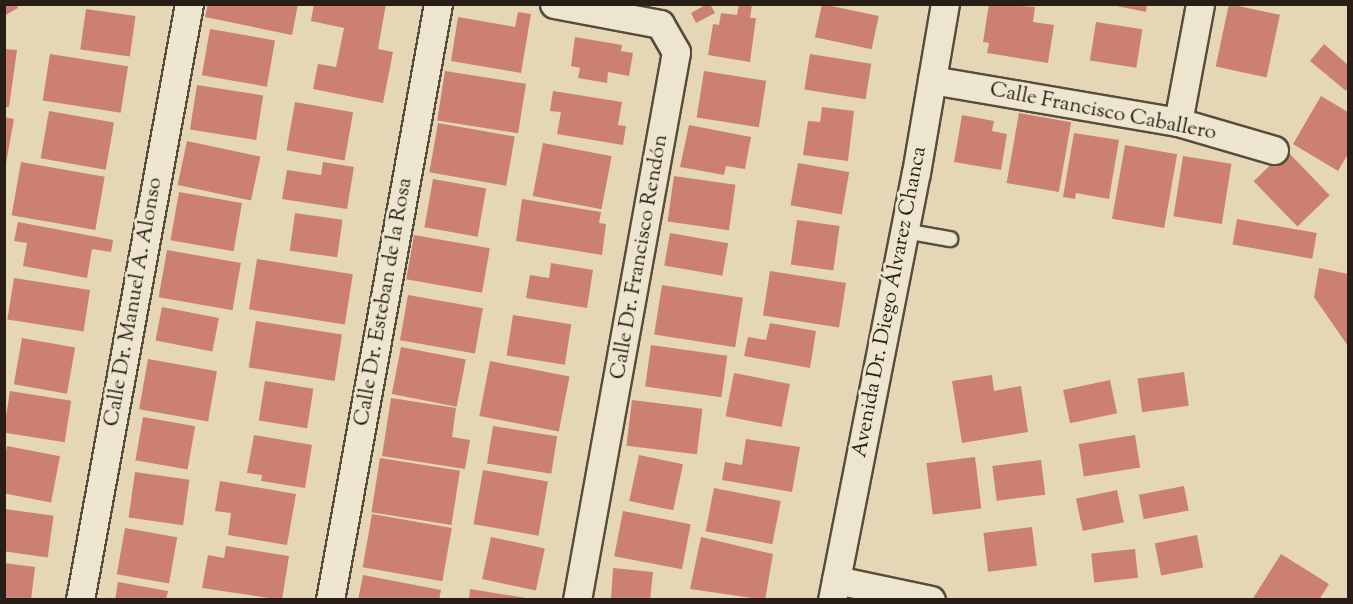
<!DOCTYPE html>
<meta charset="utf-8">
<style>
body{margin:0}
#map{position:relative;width:1353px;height:604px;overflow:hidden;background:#e5d7b5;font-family:"Sorts Mill Goudy",serif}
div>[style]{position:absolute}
.building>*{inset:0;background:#cc8071;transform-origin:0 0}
.roads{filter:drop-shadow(2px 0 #574c3e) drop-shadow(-2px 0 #574c3e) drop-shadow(0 2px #574c3e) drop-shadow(0 -2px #574c3e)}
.service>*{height:14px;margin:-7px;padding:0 7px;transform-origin:7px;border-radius:7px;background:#eee5cf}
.minor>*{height:27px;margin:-13.5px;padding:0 13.5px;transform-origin:13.5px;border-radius:13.5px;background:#eee5cf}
span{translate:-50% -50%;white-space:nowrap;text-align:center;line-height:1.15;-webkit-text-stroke:6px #eee5cf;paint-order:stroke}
.street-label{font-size:21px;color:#281d17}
.frame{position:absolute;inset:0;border:6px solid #281d17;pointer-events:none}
</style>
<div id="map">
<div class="building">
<div style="clip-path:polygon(4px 4px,16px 4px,18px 8px,4px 16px)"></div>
<div style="clip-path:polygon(208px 4px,298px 4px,292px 35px,205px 17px)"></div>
<div style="clip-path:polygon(314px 4px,386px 4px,378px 49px,393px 52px,383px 103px,313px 89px,318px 64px,336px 67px,344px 28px,311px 21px)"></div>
<div style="clip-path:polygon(707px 4px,710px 4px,715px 13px,696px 23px,691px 13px)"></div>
<div style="clip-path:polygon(739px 4px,752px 5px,750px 18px,756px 18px,750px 62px,708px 55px,713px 24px,719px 25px,721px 13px,737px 15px)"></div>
<div style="left:822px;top:4px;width:58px;height:34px;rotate:12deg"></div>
<div style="clip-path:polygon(989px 4px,1035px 7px,1033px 22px,1054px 25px,1048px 63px,987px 53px,989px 43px,983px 42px)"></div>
<div style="clip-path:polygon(1107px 4px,1147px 4px,1146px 12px)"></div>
<div style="left:1229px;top:4px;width:52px;height:64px;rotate:12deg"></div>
<div style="left:86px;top:9px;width:50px;height:41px;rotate:8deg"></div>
<div style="clip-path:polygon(518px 12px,531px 14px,521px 73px,451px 61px,458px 17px,515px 27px)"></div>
<div style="left:1096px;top:22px;width:47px;height:39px;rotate:9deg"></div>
<div style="left:210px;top:29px;width:66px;height:47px;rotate:10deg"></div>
<div style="clip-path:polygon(575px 37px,622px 45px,621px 51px,633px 53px,629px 76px,608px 72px,607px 83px,578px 78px,580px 68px,571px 66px)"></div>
<div style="clip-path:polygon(1324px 44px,1348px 65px,1348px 88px,1346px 91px,1310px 61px)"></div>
<div style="clip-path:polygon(4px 49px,17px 50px,9px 107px,4px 107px)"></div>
<div style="left:50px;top:54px;width:79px;height:47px;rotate:9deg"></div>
<div style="left:810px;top:54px;width:62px;height:36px;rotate:9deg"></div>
<div style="left:445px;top:71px;width:82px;height:50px;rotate:9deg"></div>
<div style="left:704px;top:71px;width:63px;height:47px;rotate:9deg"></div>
<div style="left:197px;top:85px;width:67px;height:45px;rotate:9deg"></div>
<div style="clip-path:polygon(553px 91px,622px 102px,618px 125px,626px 126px,623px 145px,557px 134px,561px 112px,550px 111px)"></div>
<div style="clip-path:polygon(1321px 96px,1348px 112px,1348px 154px,1338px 171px,1293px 144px)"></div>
<div style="left:295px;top:102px;width:59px;height:49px;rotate:10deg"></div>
<div style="clip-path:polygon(822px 107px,854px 111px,848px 161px,803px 155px,808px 121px,820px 122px)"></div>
<div style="left:49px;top:111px;width:66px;height:48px;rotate:10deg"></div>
<div style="left:1019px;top:113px;width:53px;height:71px;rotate:10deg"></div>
<div style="clip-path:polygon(962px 115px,994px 121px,992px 131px,1007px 134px,1001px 170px,954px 162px)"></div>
<div style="clip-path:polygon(4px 117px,14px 119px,6px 163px,4px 163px)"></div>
<div style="left:438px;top:123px;width:78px;height:50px;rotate:10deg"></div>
<div style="clip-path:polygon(689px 125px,751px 137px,745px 169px,726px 166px,724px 175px,680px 167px)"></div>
<div style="clip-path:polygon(1074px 133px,1119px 140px,1109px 199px,1076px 193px,1075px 199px,1063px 197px)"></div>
<div style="left:187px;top:141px;width:75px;height:45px;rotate:12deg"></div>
<div style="left:543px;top:143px;width:70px;height:54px;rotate:11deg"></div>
<div style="left:1125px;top:145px;width:53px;height:75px;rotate:10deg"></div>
<div style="left:1286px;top:150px;width:63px;height:45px;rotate:46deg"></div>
<div style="left:1183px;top:156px;width:49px;height:61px;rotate:9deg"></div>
<div style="left:21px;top:162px;width:85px;height:54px;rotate:10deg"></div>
<div style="clip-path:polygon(323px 162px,354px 167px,347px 209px,282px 199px,287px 170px,321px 175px)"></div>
<div style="left:798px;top:163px;width:52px;height:43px;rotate:10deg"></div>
<div style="left:674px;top:176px;width:62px;height:46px;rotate:8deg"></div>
<div style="left:433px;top:179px;width:54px;height:49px;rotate:10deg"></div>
<div style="left:179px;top:192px;width:64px;height:49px;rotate:10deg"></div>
<div style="clip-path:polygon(522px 199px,601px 212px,599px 223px,606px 224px,602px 255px,516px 241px)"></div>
<div style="left:295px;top:213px;width:48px;height:38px;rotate:8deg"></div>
<div style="left:1237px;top:219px;width:81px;height:26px;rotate:10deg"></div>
<div style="left:797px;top:220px;width:43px;height:45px;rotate:8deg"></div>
<div style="clip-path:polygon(18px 222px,113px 240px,111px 252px,92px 249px,87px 278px,23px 266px,27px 243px,14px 241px)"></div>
<div style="left:670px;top:233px;width:59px;height:33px;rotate:10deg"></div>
<div style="left:414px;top:235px;width:77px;height:45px;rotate:10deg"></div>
<div style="left:167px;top:250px;width:75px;height:48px;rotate:10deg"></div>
<div style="left:257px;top:259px;width:97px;height:51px;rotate:9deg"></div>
<div style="clip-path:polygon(551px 263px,593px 270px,587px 308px,526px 298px,530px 275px,549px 278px)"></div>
<div style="clip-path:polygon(1319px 268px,1348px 274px,1348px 346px,1314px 297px)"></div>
<div style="left:770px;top:271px;width:77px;height:45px;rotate:9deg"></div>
<div style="left:14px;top:278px;width:77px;height:42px;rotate:9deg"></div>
<div style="left:662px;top:285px;width:82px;height:50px;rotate:9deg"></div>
<div style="left:408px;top:295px;width:76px;height:46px;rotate:10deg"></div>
<div style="left:162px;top:307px;width:58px;height:34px;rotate:11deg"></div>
<div style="left:513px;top:315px;width:59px;height:41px;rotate:9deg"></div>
<div style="left:256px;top:321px;width:87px;height:47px;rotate:9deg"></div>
<div style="clip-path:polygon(770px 323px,816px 331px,810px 368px,744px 356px,748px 337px,766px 340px)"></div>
<div style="left:22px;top:338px;width:54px;height:47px;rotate:10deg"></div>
<div style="left:651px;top:345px;width:77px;height:42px;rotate:8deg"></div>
<div style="left:401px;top:347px;width:66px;height:48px;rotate:11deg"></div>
<div style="left:148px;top:359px;width:70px;height:51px;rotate:10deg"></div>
<div style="left:490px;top:361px;width:81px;height:56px;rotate:11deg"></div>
<div style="left:1184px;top:372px;width:34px;height:47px;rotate:82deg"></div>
<div style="left:734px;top:373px;width:57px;height:44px;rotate:11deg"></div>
<div style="clip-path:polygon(992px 375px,994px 391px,1021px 386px,1028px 432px,962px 443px,952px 381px)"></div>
<div style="left:1110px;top:380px;width:34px;height:48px;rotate:78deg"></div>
<div style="left:265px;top:381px;width:49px;height:40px;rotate:9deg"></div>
<div style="left:10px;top:391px;width:62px;height:42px;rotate:9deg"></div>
<div style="clip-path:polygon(391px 398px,456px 408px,452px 437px,470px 440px,465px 469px,382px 456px)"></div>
<div style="left:632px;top:400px;width:71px;height:46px;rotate:7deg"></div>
<div style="left:143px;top:417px;width:53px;height:44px;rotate:10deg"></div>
<div style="left:493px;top:426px;width:65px;height:38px;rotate:9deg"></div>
<div style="clip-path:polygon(254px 435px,312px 445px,305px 488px,261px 481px,262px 475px,247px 473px)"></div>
<div style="left:1135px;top:435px;width:33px;height:57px;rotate:81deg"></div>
<div style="clip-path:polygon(746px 439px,800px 447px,792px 492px,722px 480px,725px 462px,742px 465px)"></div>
<div style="left:7px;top:446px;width:54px;height:47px;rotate:11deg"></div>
<div style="left:639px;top:455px;width:45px;height:47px;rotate:12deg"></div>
<div style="left:975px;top:457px;width:52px;height:49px;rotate:83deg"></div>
<div style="left:380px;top:458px;width:81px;height:55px;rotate:9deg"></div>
<div style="left:1041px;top:460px;width:35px;height:49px;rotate:83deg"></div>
<div style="left:483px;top:470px;width:66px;height:55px;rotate:10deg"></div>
<div style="left:135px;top:472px;width:55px;height:46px;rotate:8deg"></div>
<div style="clip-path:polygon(220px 481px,296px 494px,287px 545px,228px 535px,231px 513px,215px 511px)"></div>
<div style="left:1184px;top:486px;width:25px;height:46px;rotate:79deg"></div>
<div style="left:714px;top:488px;width:68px;height:44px;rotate:11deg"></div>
<div style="left:1117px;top:490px;width:33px;height:42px;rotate:78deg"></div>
<div style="left:5px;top:509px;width:49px;height:42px;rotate:8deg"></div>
<div style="left:623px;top:511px;width:69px;height:46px;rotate:11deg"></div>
<div style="left:372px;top:514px;width:81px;height:54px;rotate:10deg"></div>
<div style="left:1032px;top:527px;width:39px;height:49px;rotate:83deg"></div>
<div style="left:125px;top:528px;width:53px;height:47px;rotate:10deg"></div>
<div style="left:1197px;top:535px;width:33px;height:43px;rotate:79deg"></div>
<div style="left:491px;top:537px;width:55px;height:43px;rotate:12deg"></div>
<div style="clip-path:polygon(701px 537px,773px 554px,765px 600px,690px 589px)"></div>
<div style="clip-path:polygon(226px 546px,289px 556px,282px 600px,202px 588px,208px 555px,224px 558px)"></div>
<div style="left:1135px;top:549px;width:29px;height:44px;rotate:84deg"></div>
<div style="clip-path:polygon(1281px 554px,1329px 584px,1319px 600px,1252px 600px)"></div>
<div style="clip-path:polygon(4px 563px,35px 567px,31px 600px,4px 600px)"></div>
<div style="clip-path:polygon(613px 568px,653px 572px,650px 600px,611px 600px)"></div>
<div style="clip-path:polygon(363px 575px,441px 590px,439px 600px,358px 600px)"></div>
<div style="clip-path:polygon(118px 582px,168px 591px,166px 600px,115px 600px)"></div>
<div style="clip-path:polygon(470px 589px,526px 598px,526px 600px,469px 600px)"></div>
</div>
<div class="roads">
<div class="service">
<div style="left:905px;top:231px;width:46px;rotate:10.1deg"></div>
</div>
<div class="minor">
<div style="left:554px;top:4px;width:108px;rotate:10.7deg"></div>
<div style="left:660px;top:24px;width:32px;rotate:60deg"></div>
<div style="left:676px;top:52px;width:557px;rotate:100.24deg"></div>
<div style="left:932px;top:80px;width:250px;rotate:9.7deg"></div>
<div style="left:1178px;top:122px;width:100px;rotate:16.3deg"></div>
<div style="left:1178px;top:122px;width:120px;rotate:-79.4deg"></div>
<div style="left:836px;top:580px;width:97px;rotate:11.9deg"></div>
<div style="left:80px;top:600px;width:606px;rotate:-79.64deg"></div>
<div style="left:330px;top:600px;width:606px;rotate:-79.73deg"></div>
<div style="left:832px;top:600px;width:435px;rotate:-78.9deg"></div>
<div style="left:916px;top:173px;width:171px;rotate:-80.3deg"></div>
</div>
</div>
<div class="street-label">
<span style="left:1103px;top:112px;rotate:11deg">Calle Francisco Caballero</span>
<span style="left:640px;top:257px;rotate:-80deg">Calle Dr. Francisco Rendón</span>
<span style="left:134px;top:302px;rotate:-80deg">Calle Dr. Manuel A. Alonso</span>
<span style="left:384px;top:302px;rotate:-80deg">Calle Dr. Esteban de la Rosa</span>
<span style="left:890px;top:302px;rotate:-79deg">Avenida Dr. Diego Álvarez Chanca</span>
</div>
<div class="frame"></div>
</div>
